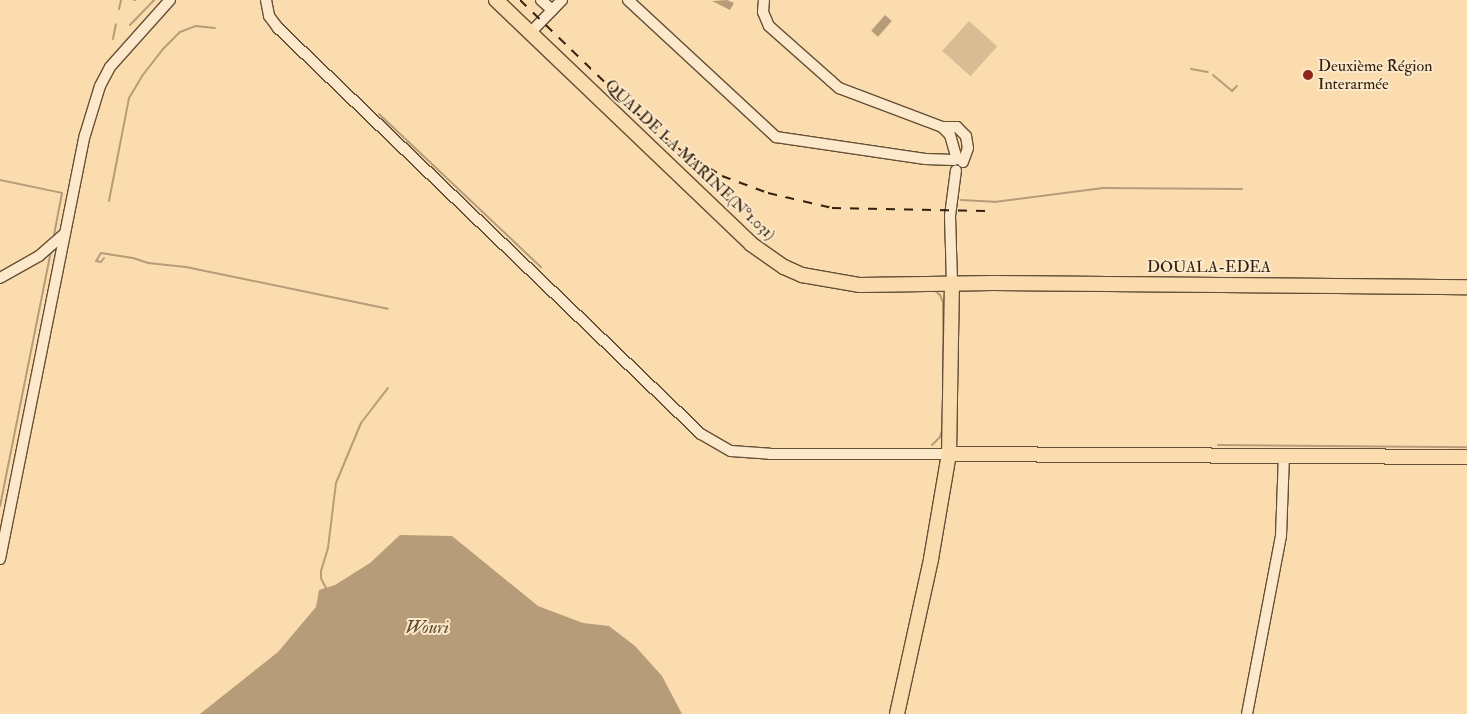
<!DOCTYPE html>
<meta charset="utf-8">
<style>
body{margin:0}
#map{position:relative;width:1467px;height:714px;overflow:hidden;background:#fbdcae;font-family:"IM FELL Double Pica",serif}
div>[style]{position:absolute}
.green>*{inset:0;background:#d9bc93;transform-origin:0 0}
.water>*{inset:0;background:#b69c78;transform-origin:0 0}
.stream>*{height:2px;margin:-1px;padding:0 1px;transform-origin:1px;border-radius:1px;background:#b69c78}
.roads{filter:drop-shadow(1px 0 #645036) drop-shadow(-1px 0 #645036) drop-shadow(0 1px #645036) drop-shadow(0 -1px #645036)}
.minor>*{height:10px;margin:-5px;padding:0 5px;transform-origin:5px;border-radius:5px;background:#fce8ca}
.major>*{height:14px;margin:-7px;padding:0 7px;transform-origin:7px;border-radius:7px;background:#fbdcae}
.rail>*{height:2px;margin-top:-1px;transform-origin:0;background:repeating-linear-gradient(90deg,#31210e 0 9px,transparent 0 18px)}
.dots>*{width:14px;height:14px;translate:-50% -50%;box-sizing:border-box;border:2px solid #fce8ca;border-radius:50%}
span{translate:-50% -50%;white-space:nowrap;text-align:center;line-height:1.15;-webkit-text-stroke:4px #fce8ca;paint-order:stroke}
.poi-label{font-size:16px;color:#31210e}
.left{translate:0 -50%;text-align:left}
.street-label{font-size:16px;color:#31210e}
.water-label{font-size:18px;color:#604c33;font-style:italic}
</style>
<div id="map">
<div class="green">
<div style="left:969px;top:21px;width:38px;height:40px;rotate:42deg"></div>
</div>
<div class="water">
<div style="clip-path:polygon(727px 0,734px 3px,730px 10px,712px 1px)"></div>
<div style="left:885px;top:15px;width:9px;height:21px;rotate:41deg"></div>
<div style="clip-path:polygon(400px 535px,452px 536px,538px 606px,583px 623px,609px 626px,635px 646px,662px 676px,682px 714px,200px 714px,278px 652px,316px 607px,319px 590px,335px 585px,370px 563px)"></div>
</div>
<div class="stream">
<div style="left:134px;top:0;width:1px"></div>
<div style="left:119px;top:9px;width:9px;rotate:-77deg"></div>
<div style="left:130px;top:25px;width:35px;rotate:-46deg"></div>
<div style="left:113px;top:39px;width:15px;rotate:-79deg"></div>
<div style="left:1191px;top:69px;width:17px;rotate:10deg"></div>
<div style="left:1213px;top:75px;width:25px;rotate:40deg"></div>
<div style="left:1232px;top:91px;width:7px;rotate:-45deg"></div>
<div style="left:379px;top:114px;width:223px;rotate:43.4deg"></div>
<div style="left:0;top:180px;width:63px;rotate:11.8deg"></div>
<div style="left:62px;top:193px;width:43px;rotate:100.8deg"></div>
<div style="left:961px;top:200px;width:33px;rotate:3deg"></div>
<div style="left:994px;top:202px;width:110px;rotate:-7.3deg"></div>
<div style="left:1103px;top:188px;width:139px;rotate:0.4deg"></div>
<div style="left:109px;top:201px;width:105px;rotate:-79deg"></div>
<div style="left:129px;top:98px;width:26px;rotate:-59deg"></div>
<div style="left:142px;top:76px;width:34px;rotate:-52deg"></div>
<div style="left:163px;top:49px;width:24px;rotate:-45deg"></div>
<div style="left:180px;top:32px;width:17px;rotate:-21deg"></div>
<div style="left:196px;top:26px;width:19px;rotate:6deg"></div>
<div style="left:104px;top:258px;width:5px;rotate:127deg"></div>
<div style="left:101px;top:262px;width:5px;rotate:-169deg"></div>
<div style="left:96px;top:261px;width:9px;rotate:-58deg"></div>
<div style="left:101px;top:253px;width:32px;rotate:9deg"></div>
<div style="left:133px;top:258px;width:16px;rotate:18deg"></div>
<div style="left:148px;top:263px;width:38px;rotate:6deg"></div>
<div style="left:186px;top:267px;width:206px;rotate:11.7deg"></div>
<div style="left:932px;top:445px;width:11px;rotate:-45deg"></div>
<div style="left:940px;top:437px;width:10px;rotate:-73deg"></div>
<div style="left:943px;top:427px;width:125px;rotate:-90deg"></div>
<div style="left:943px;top:302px;width:8px;rotate:-113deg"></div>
<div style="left:940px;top:295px;width:8px;rotate:-140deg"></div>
<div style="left:1218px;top:445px;width:249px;rotate:0.5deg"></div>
<div style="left:0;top:506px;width:260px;rotate:-78.7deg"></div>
<div style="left:326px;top:588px;width:11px;rotate:-117deg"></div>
<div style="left:321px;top:578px;width:7px;rotate:-90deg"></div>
<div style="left:321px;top:571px;width:24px;rotate:-73deg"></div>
<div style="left:328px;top:548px;width:65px;rotate:-83deg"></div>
<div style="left:336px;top:483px;width:65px;rotate:-67.4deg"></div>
<div style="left:361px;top:423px;width:44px;rotate:-52.4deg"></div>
</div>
<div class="roads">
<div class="minor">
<div style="left:266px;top:0;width:16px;rotate:79deg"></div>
<div style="left:269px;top:16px;width:15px;rotate:53deg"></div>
<div style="left:278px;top:28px;width:586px;rotate:43.83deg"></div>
<div style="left:701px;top:434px;width:34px;rotate:30deg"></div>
<div style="left:731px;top:451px;width:39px;rotate:4deg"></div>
<div style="left:770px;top:454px;width:179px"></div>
<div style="left:541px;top:0;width:15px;rotate:42deg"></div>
<div style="left:628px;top:0;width:202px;rotate:42.8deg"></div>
<div style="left:776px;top:137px;width:151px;rotate:8.4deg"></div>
<div style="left:925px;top:159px;width:29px;rotate:2deg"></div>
<div style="left:764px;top:0;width:12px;rotate:95deg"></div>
<div style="left:763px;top:12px;width:15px;rotate:67deg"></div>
<div style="left:769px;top:26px;width:83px;rotate:41.6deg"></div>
<div style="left:831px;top:81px;width:11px;rotate:41deg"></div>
<div style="left:839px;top:88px;width:110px;rotate:20.7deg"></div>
<div style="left:942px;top:127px;width:11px;rotate:45deg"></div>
<div style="left:950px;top:135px;width:25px;rotate:74deg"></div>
<div style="left:530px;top:33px;width:46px;rotate:-45.9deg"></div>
<div style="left:942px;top:127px;width:15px"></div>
<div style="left:957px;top:127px;width:13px;rotate:45deg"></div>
<div style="left:966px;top:136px;width:12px;rotate:81deg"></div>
<div style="left:968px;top:148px;width:15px;rotate:110deg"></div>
<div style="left:0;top:278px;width:45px;rotate:-29.4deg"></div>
<div style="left:39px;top:256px;width:33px;rotate:-41deg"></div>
<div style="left:952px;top:283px;width:67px;rotate:-91.7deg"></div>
<div style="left:950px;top:216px;width:46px;rotate:-82.6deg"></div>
<div style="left:0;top:559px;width:432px;rotate:-78.7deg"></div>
<div style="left:85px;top:135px;width:51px;rotate:-73deg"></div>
<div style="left:100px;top:86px;width:21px;rotate:-62deg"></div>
<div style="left:110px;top:67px;width:90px;rotate:-48.2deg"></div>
<div style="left:1247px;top:714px;width:181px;rotate:-79.2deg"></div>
<div style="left:1281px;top:536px;width:80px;rotate:-87.9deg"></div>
</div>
<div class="major">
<div style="left:496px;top:0;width:353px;rotate:43.7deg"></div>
<div style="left:751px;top:244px;width:40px;rotate:34.9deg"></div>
<div style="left:784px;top:267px;width:20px;rotate:24deg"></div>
<div style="left:802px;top:275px;width:59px;rotate:9.8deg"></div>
<div style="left:860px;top:285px;width:133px;rotate:-0.9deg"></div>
<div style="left:993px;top:283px;width:474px;rotate:0.5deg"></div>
<div style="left:949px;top:454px;width:518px;rotate:0.33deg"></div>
<div style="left:897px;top:714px;width:159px;rotate:-77.6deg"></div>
<div style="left:931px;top:559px;width:107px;rotate:-80.3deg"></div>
<div style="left:949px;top:454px;width:171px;rotate:-89deg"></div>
</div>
</div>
<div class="rail">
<div style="left:520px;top:0;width:181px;rotate:44.1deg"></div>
<div style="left:650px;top:126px;width:37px;rotate:38deg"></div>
<div style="left:679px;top:149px;width:51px;rotate:32.1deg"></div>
<div style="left:722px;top:176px;width:49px;rotate:20.3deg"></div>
<div style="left:768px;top:193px;width:66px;rotate:13.2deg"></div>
<div style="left:832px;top:208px;width:154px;rotate:1.1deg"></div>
</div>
<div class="dots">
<div style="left:1308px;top:75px;background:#8f2418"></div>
</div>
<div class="poi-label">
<span class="left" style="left:1318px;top:75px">Deuxième Région<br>Interarmée</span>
</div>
<div class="street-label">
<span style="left:690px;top:160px;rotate:43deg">QUAI DE LA MARINE(N°1.031)</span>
<span style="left:1209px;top:267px">DOUALA-EDEA</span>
</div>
<div class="water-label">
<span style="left:427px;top:628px">Wouri</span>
</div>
</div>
